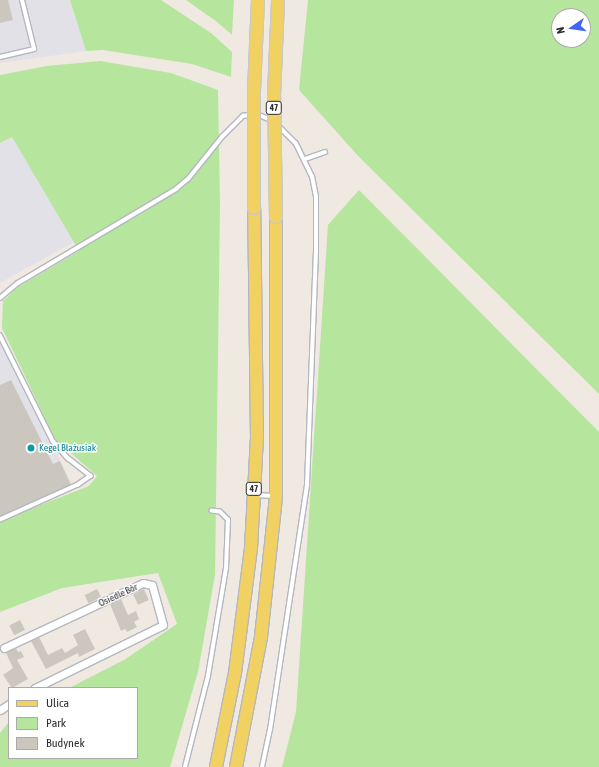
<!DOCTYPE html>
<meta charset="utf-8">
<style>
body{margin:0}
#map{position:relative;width:599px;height:767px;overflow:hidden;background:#efe9e1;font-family:"Asap Condensed",sans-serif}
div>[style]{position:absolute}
.industrial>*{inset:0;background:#e3e1e8}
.green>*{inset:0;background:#b6e59e}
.building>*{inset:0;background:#cbc7bf;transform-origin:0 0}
.roads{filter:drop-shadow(1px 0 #b4b7c1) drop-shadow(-1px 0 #b4b7c1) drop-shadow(0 1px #b4b7c1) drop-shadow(0 -1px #b4b7c1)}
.service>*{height:3.5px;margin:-1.75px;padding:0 1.75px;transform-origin:1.75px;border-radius:1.75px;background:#fff}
.minor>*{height:7px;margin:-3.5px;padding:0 3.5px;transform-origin:3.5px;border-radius:3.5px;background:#fff}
.primary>*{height:12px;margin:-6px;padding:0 6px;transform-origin:6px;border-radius:6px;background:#f2d163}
.bridges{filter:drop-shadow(1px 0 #c9c9c9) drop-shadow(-1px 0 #c9c9c9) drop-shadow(0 1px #c9c9c9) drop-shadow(0 -1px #c9c9c9)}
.primary-bridge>*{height:12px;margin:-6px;padding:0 6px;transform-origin:6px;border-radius:6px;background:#f2d163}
.dots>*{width:11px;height:11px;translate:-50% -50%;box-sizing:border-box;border:2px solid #fff;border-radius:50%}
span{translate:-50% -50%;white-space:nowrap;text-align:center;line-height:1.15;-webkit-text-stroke:3px #fff;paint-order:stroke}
.shield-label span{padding:1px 3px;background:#fff;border:1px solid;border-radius:3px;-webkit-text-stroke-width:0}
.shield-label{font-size:9px;color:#2e2e2e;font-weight:700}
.culture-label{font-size:10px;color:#0d838f}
.left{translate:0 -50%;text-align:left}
.street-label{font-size:10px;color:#2e2e2e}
.legend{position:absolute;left:8px;top:687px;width:130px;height:72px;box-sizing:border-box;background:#fff;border:1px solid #ababab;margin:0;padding:5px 7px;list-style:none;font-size:12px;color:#2e2e2e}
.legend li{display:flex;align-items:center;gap:8px;height:20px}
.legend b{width:20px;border:1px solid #ababab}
.north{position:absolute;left:551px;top:8px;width:40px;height:40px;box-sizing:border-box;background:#fff;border:1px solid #ababab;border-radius:50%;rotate:257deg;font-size:11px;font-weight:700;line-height:16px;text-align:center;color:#2e2e2e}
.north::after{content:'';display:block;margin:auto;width:14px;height:18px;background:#4264fb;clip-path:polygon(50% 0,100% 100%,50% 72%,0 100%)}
</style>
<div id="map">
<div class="industrial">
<div style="clip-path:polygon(0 0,70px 0,86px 51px,0 63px)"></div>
<div style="clip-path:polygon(12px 137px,74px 242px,0 283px,0 143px)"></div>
<div style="clip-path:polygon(0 342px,73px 486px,0 518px)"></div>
</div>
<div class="green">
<div style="clip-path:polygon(70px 0,161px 0,211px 33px,232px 52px,231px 77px,192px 64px,103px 50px,86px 51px)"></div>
<div style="clip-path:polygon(186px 0,234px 0,232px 35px,216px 21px)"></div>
<div style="clip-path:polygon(evenodd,308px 0,599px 0,599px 394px,360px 158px,299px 90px,308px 0,559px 16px,583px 16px,583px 40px,559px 40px,559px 16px)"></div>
<div style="clip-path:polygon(100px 61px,171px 73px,218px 90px,220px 206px,215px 575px,198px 672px,170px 767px,0 767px,0 733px,9px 722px,9px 758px,137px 758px,137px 688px,69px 688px,124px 660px,177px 624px,158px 573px,62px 588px,0 612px,0 521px,89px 486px,97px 476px,55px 439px,2px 328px,3px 301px,18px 287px,79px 251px,12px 137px,0 143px,0 75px,47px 66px)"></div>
<div style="clip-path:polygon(359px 190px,599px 432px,599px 767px,282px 767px,296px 712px,328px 225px)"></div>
</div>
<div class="building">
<div style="clip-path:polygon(0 0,8px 0,13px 20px,0 23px)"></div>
<div style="clip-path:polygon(11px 380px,53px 464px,60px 461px,71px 485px,0 516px,0 385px)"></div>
<div style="left:97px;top:589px;width:9px;height:14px;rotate:63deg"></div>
<div style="left:144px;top:589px;width:12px;height:12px;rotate:66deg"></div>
<div style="clip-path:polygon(121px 599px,128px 615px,136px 611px,139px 619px,134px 622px,137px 627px,127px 632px,125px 629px,121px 631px,110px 604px)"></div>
<div style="left:20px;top:620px;width:11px;height:12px;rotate:63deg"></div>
<div style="clip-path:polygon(85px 629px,95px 649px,79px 657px,78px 653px,46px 669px,31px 641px,39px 637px,48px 655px,62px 648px,65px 653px,78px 645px,73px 635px)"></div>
<div style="clip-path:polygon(16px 648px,18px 652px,21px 651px,24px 657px,17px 660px,28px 679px,12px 688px,3px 675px,13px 668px,6px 653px)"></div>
</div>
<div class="roads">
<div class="service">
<div style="left:0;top:57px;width:35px;rotate:-13deg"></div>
<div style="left:34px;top:49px;width:50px;rotate:-103.8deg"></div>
<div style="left:305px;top:159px;width:21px;rotate:-19deg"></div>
<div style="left:0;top:298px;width:23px;rotate:-40deg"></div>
<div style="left:18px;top:283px;width:184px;rotate:-30.7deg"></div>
<div style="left:176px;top:189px;width:16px;rotate:-40deg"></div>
<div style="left:188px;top:179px;width:54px;rotate:-51deg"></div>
<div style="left:222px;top:137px;width:30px;rotate:-45deg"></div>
<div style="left:243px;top:116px;width:14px;rotate:-8deg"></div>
<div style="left:257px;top:114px;width:15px;rotate:23deg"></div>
<div style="left:0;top:335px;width:119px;rotate:63.4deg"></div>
<div style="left:53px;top:441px;width:23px;rotate:49deg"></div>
<div style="left:68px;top:458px;width:29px;rotate:38deg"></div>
<div style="left:91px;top:476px;width:16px;rotate:145deg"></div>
<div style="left:78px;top:485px;width:85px;rotate:155.8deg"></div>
<div style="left:255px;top:495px;width:18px;rotate:3deg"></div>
<div style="left:185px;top:767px;width:94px;rotate:-75.8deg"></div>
<div style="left:208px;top:676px;width:109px;rotate:-80.5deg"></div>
<div style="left:226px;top:569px;width:49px;rotate:-87.7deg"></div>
<div style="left:228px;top:520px;width:11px;rotate:-135deg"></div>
<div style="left:220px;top:512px;width:8px;rotate:-173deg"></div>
<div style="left:262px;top:767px;width:38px;rotate:-78deg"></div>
<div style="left:270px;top:730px;width:248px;rotate:-81.4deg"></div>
<div style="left:307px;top:485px;width:233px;rotate:-87.8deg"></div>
<div style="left:316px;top:252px;width:55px;rotate:-90deg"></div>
<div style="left:316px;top:197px;width:20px;rotate:-101deg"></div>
<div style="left:312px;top:177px;width:37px;rotate:-116deg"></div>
<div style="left:296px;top:144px;width:27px;rotate:-135deg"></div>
</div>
<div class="minor">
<div style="left:4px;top:648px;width:153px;rotate:-25.1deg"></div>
<div style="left:143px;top:583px;width:9px;rotate:13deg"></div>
<div style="left:152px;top:585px;width:41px;rotate:74.6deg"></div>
<div style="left:163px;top:625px;width:143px;rotate:153.8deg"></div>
<div style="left:0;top:710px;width:11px;rotate:-34deg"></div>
</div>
<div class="primary">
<div style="left:216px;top:767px;width:96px;rotate:-78.6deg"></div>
<div style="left:235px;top:673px;width:126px;rotate:-82.7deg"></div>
<div style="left:251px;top:548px;width:110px;rotate:-86.9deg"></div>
<div style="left:257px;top:438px;width:230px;rotate:-90.7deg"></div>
<div style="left:236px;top:767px;width:132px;rotate:-79.1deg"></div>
<div style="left:261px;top:637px;width:142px;rotate:-83.9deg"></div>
<div style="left:276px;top:496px;width:279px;rotate:-90deg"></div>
</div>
</div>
<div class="bridges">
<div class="primary-bridge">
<div style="left:254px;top:208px;width:117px;rotate:-90deg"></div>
<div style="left:254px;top:91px;width:91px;rotate:-87.5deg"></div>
<div style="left:276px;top:217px;width:121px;rotate:-90.9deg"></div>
<div style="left:274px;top:96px;width:96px;rotate:-87.6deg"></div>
</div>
</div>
<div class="dots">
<div style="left:31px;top:448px;background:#0f9aa8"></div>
</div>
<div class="shield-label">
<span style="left:274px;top:108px">47</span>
<span style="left:254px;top:489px">47</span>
</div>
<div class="culture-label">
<span class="left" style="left:39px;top:448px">Kegel Błażusiak</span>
</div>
<div class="street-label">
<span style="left:118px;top:595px;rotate:-25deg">Osiedle Bór</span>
</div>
<ul class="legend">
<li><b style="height:5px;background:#f2d163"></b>Ulica</li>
<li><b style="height:11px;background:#b6e59e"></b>Park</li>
<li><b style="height:11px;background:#cbc7bf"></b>Budynek</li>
</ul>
<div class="north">N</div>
</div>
